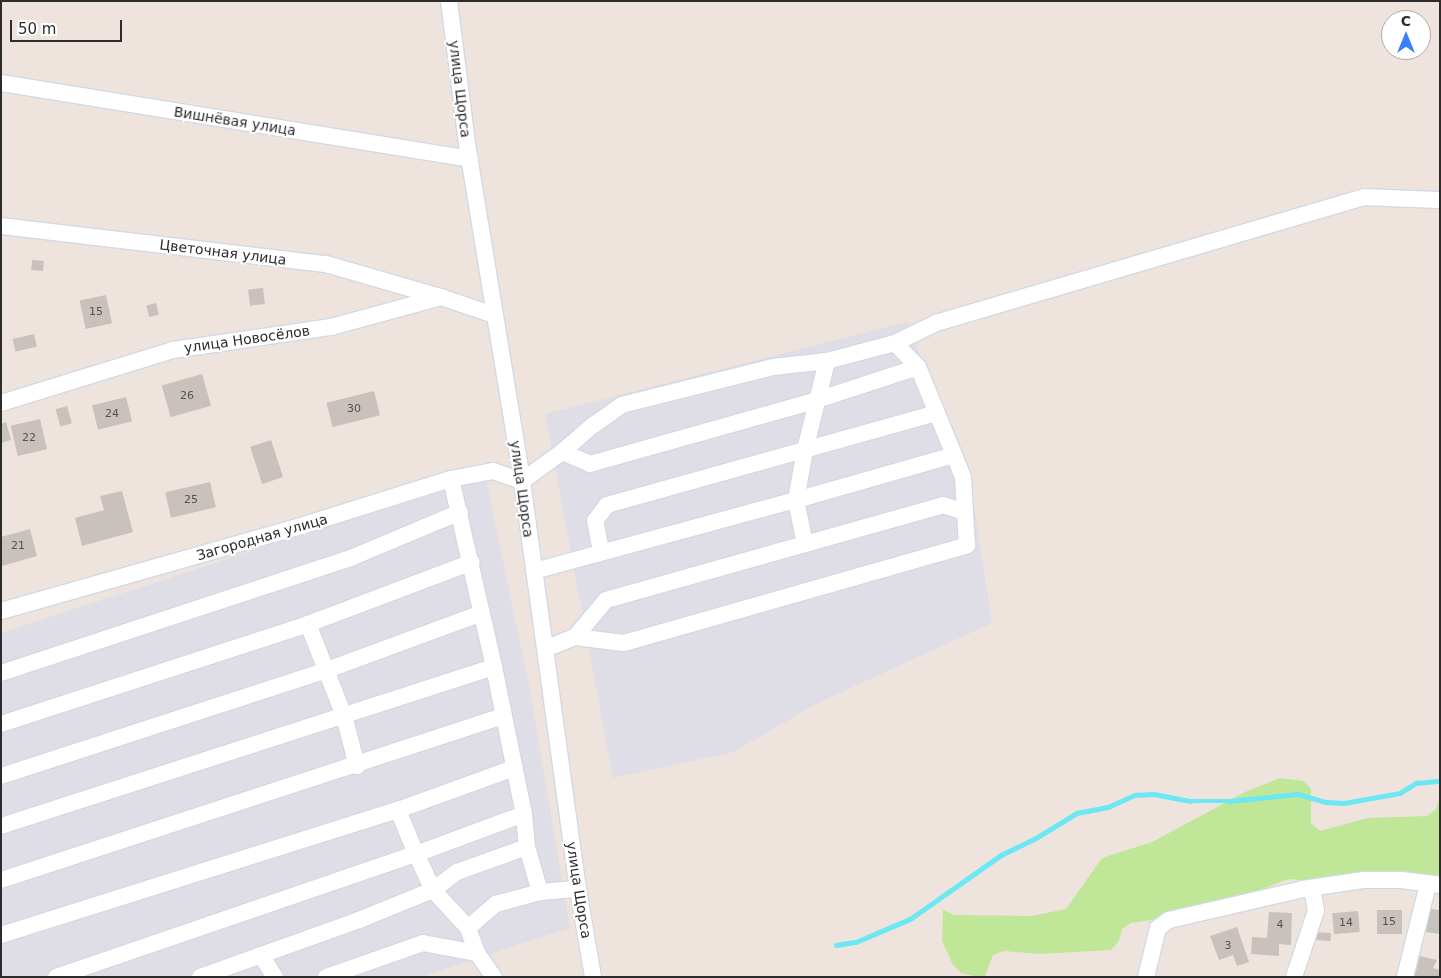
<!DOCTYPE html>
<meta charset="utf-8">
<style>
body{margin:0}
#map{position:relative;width:1441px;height:978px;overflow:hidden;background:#eee4dd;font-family:"DejaVu Sans",sans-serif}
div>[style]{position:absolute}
.industrial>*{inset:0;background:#dfdee6}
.green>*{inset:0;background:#c0e798}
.stream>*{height:4.5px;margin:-2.25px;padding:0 2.25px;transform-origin:2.25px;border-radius:2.25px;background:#6ce7f4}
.building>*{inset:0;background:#c9c2bc;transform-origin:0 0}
.roads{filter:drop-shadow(1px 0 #d2d9e5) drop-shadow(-1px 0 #d2d9e5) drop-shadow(0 1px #d2d9e5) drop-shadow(0 -1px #d2d9e5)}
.minor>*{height:16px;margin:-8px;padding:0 8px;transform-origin:8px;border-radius:8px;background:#fff}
span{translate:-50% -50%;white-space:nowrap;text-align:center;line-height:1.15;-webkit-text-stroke:4px #fff;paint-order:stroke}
.number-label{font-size:11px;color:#535250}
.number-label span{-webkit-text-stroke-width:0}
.street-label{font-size:14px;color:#2c2c2c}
.frame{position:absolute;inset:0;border:2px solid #2c2c2c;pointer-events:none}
.north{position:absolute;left:1381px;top:10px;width:50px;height:50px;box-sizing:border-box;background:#fff;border:1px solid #ababab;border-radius:50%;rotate:0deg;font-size:14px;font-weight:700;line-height:20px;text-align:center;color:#2c2c2c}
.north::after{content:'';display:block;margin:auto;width:18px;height:22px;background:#397fff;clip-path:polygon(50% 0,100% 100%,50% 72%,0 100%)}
.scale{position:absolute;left:10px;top:20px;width:112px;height:22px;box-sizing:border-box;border:2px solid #2c2c2c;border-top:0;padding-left:6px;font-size:15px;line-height:18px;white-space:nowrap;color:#2c2c2c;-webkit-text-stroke:4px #fff;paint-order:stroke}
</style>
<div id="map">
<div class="industrial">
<div style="clip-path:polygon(907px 322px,968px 467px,992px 623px,814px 705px,734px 752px,613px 778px,545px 414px)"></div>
<div style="clip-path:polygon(485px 474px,530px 691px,570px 928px,421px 977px,1px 977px,1px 633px)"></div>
</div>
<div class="green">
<div style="clip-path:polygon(1280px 778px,1304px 781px,1311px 789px,1311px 823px,1320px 831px,1368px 818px,1427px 816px,1436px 809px,1440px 797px,1440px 877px,1339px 884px,1289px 879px,1193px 914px,1131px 923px,1122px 929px,1119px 941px,1111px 950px,1039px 954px,1004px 951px,993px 955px,985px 976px,978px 977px,961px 973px,953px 965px,942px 941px,943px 910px,954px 915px,1032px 916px,1066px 909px,1102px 858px,1152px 842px,1245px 792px)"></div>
</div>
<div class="stream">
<div style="left:836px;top:945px;width:20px;rotate:-9deg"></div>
<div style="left:856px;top:942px;width:59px;rotate:-23.1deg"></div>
<div style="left:910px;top:919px;width:111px;rotate:-35.1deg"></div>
<div style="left:1001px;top:855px;width:39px;rotate:-26deg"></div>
<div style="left:1036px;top:838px;width:48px;rotate:-31.4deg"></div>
<div style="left:1077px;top:813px;width:32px;rotate:-11deg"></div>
<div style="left:1108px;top:807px;width:30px;rotate:-24deg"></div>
<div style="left:1135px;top:795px;width:19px;rotate:-3deg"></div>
<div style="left:1154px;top:794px;width:37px;rotate:11deg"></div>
<div style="left:1190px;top:801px;width:39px"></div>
<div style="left:1229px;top:801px;width:69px;rotate:-5.8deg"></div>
<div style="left:1298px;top:794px;width:29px;rotate:16deg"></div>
<div style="left:1326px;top:802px;width:18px;rotate:3deg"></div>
<div style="left:1344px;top:803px;width:57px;rotate:-10.1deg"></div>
<div style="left:1400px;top:793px;width:19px;rotate:-32deg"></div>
<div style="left:1416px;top:783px;width:24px;rotate:-5deg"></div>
</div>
<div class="building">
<div style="left:32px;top:260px;width:12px;height:10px;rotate:5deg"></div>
<div style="left:263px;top:288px;width:16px;height:15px;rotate:83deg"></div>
<div style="left:106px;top:295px;width:29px;height:27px;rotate:78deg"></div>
<div style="left:156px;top:303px;width:12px;height:10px;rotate:76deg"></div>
<div style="left:34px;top:334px;width:13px;height:22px;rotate:77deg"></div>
<div style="left:202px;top:374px;width:33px;height:42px;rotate:74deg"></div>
<div style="left:374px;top:391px;width:25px;height:49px;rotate:76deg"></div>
<div style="left:126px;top:397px;width:25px;height:35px;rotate:76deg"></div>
<div style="left:67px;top:406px;width:18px;height:12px;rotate:74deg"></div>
<div style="left:40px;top:419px;width:31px;height:30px;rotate:77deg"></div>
<div style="clip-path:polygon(6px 422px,11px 440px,1px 443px,1px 424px)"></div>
<div style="left:271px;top:440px;width:39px;height:22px;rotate:72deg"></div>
<div style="left:210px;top:482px;width:26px;height:46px;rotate:77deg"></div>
<div style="clip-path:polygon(122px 491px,133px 532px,82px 546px,75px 518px,104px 510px,100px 496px)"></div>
<div style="clip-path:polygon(30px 529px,37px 556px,2px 566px,1px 537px)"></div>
<div style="clip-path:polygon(1430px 909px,1440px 910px,1440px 934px,1426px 932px)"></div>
<div style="left:1377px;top:910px;width:25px;height:24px"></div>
<div style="left:1358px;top:911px;width:21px;height:26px;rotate:85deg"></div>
<div style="clip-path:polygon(1269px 912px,1292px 913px,1291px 945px,1279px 944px,1279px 956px,1251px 954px,1252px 937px,1267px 938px)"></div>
<div style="clip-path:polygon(1237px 927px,1249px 962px,1237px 966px,1233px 955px,1219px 960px,1210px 936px)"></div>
<div style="left:1315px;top:932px;width:16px;height:8px;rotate:4deg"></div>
<div style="clip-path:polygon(1420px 956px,1437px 960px,1433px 968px,1440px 970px,1440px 977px,1414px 977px)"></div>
</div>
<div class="roads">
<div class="minor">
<div style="left:449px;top:1px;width:144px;rotate:82.8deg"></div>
<div style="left:467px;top:144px;width:341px;rotate:80.7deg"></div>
<div style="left:522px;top:481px;width:412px;rotate:82.2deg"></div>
<div style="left:578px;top:889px;width:89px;rotate:80.3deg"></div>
<div style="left:1px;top:83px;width:475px;rotate:9.2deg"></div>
<div style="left:1px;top:226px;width:327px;rotate:6.7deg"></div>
<div style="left:326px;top:264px;width:119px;rotate:16.1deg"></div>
<div style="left:895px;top:343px;width:46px;rotate:-26deg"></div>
<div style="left:936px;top:323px;width:446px;rotate:-16.4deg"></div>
<div style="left:1364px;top:197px;width:76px;rotate:2.3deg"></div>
<div style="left:1px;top:403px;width:180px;rotate:-17.1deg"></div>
<div style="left:173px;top:350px;width:160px;rotate:-8.3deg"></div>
<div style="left:331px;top:327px;width:114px;rotate:-15.3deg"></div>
<div style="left:441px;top:297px;width:56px;rotate:18.8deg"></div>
<div style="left:451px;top:479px;width:193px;rotate:77.1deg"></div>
<div style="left:494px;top:667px;width:150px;rotate:78.5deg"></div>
<div style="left:524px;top:814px;width:33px;rotate:85deg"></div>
<div style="left:527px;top:847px;width:47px;rotate:73.9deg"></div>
<div style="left:805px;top:544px;width:45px;rotate:-101.6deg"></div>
<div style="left:796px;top:500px;width:51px;rotate:-79.8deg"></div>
<div style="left:805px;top:450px;width:92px;rotate:-76.1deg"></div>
<div style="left:601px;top:551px;width:31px;rotate:-101deg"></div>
<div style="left:595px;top:521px;width:20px;rotate:-53deg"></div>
<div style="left:607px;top:505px;width:342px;rotate:-15.6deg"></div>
<div style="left:534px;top:571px;width:271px;rotate:-15.2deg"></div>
<div style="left:796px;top:500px;width:164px;rotate:-15.9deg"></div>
<div style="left:1px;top:611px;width:315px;rotate:-15.8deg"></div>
<div style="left:304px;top:525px;width:154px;rotate:-17.4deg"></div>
<div style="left:451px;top:479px;width:43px;rotate:-10.8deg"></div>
<div style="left:493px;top:471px;width:31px;rotate:19deg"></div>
<div style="left:522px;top:481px;width:49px;rotate:-35.9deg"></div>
<div style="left:562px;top:452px;width:30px;rotate:23deg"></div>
<div style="left:590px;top:464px;width:236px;rotate:-15.7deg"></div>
<div style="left:817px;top:400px;width:106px;rotate:-18.1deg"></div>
<div style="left:308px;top:624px;width:99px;rotate:68.6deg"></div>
<div style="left:344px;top:716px;width:52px;rotate:75.4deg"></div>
<div style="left:575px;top:637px;width:48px;rotate:-50deg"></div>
<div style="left:606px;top:600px;width:350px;rotate:-15.7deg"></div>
<div style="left:943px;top:505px;width:23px;rotate:18deg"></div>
<div style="left:545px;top:649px;width:32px;rotate:-22deg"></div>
<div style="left:575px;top:637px;width:49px;rotate:7deg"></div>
<div style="left:624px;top:643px;width:357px;rotate:-15.9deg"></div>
<div style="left:967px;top:545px;width:68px;rotate:-93.4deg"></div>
<div style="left:963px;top:477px;width:119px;rotate:-112.2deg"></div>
<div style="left:918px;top:367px;width:33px;rotate:-134deg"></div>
<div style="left:895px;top:343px;width:70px;rotate:165.2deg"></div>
<div style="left:827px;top:361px;width:54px;rotate:173.7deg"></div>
<div style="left:773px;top:367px;width:156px;rotate:165.9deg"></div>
<div style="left:622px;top:405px;width:35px;rotate:145deg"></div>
<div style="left:593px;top:425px;width:41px;rotate:138.9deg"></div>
<div style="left:1px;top:673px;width:371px;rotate:-18.2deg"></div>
<div style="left:353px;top:557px;width:116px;rotate:-22.8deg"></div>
<div style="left:1px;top:724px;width:323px;rotate:-18deg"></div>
<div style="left:308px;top:624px;width:175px;rotate:-20.7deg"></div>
<div style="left:1px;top:776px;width:343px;rotate:-18deg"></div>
<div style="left:327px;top:670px;width:165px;rotate:-20.2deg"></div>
<div style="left:1px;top:826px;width:518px;rotate:-17.88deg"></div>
<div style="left:1px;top:880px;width:528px;rotate:-18.09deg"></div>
<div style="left:468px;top:928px;width:52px;rotate:-132.6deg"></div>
<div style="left:433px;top:890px;width:40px;rotate:-115deg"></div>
<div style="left:416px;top:854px;width:48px;rotate:-112.2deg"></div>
<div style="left:398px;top:810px;width:123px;rotate:-19.9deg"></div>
<div style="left:1px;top:935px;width:416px;rotate:-17.5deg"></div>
<div style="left:477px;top:953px;width:29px;rotate:55deg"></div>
<div style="left:261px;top:955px;width:26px;rotate:58deg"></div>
<div style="left:56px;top:977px;width:380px;rotate:-18.9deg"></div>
<div style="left:416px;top:854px;width:115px;rotate:-20.3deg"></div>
<div style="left:200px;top:977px;width:169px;rotate:-19.7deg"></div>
<div style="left:359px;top:920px;width:80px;rotate:-22.1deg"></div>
<div style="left:433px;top:890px;width:30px;rotate:-37deg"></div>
<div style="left:457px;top:872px;width:74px;rotate:-19.7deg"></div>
<div style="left:326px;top:977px;width:103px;rotate:-19.3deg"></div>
<div style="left:423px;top:943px;width:55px;rotate:10.5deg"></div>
<div style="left:477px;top:953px;width:27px;rotate:-110deg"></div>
<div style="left:468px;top:928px;width:37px;rotate:-41deg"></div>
<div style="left:496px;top:904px;width:46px;rotate:-15.3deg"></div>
<div style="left:540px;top:892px;width:38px;rotate:-5deg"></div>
<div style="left:1146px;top:977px;width:50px;rotate:-76.2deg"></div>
<div style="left:1158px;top:928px;width:14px;rotate:-36deg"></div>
<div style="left:1169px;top:920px;width:138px;rotate:-13deg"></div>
<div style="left:1303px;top:889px;width:62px;rotate:-8.4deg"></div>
<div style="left:1364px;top:880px;width:37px"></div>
<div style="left:1401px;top:880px;width:39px;rotate:7deg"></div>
<div style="left:1294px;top:977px;width:70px;rotate:-71.6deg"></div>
<div style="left:1316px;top:911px;width:23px;rotate:-100deg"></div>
<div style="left:1405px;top:977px;width:96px;rotate:-76.1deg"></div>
</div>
</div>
<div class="number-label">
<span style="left:96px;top:312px">15</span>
<span style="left:187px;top:396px">26</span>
<span style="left:354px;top:409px">30</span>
<span style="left:112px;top:414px">24</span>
<span style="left:29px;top:438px">22</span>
<span style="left:191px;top:500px">25</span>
<span style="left:18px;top:546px">21</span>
<span style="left:1389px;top:922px">15</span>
<span style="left:1346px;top:923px">14</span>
<span style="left:1280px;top:925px">4</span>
<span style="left:1228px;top:946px">3</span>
</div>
<div class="street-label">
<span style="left:460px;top:89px;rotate:83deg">улица Щорса</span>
<span style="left:235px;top:121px;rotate:9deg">Вишнёвая улица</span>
<span style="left:223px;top:252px;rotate:7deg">Цветочная улица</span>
<span style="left:247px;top:339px;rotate:-8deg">улица Новосёлов</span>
<span style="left:522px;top:489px;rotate:82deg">улица Щорса</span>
<span style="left:262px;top:537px;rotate:-16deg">Загородная улица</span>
<span style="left:579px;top:890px;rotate:81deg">улица Щорса</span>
</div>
<div class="frame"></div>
<div class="north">С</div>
<div class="scale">50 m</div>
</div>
